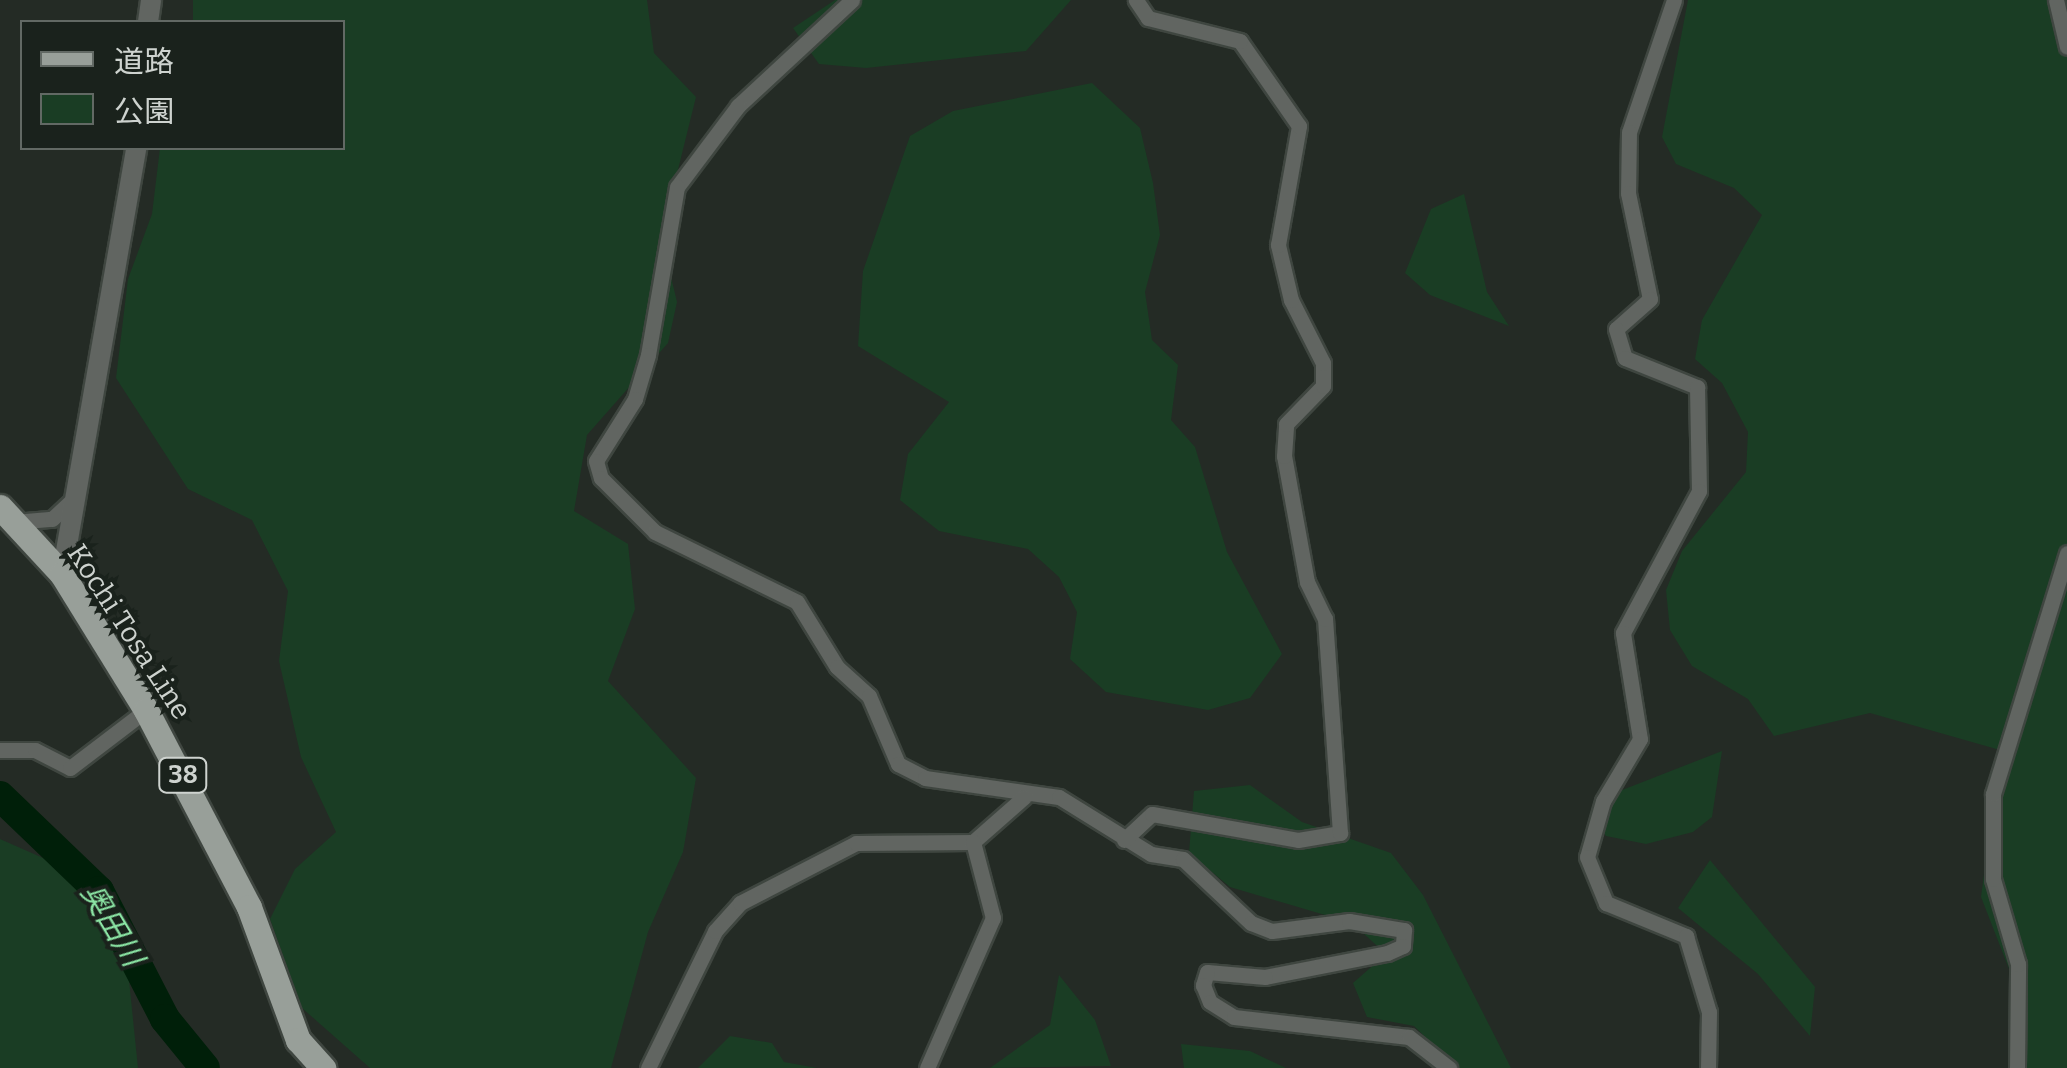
<!DOCTYPE html>
<meta charset="utf-8">
<style>
body{margin:0}
#map{position:relative;width:2067px;height:1068px;overflow:hidden;background:#242b25;font-family:Bitter,"Noto Sans JP",serif}
div>[style]{position:absolute}
.green>*{inset:0;background:#1a3d24}
.river>*{height:30px;margin:-15px;padding:0 15px;transform-origin:15px;border-radius:15px;background:#001f09}
.roads{filter:drop-shadow(2px 0 #3f4640) drop-shadow(-2px 0 #3f4640) drop-shadow(0 2px #3f4640) drop-shadow(0 -2px #3f4640)}
.minor>*{height:15px;margin:-7.5px;padding:0 7.5px;transform-origin:7.5px;border-radius:7.5px;background:#616561}
.tertiary>*{height:20px;margin:-10px;padding:0 10px;transform-origin:10px;border-radius:10px;background:#616561}
.primary>*{height:25px;margin:-12.5px;padding:0 12.5px;transform-origin:12.5px;border-radius:12.5px;background:#989f99}
span{translate:-50% -50%;white-space:nowrap;text-align:center;line-height:1.15;-webkit-text-stroke:8px #1a221c;paint-order:stroke}
.shield-label span{padding:2px 8px;background:#1a221c;border:2px solid;border-radius:8px;-webkit-text-stroke-width:0}
.shield-label{font-size:25px;color:#ced3cf;font-weight:700}
.street-label{font-size:28px;color:#ced3cf}
.water-label{font-size:30px;color:#8ce6a5;font-style:italic}
.legend{position:absolute;left:20px;top:20px;width:325px;height:130px;box-sizing:border-box;background:#1a221c;border:2px solid #626964;margin:0;padding:12px 18px;list-style:none;font-size:30px;color:#ced3cf}
.legend li{display:flex;align-items:center;gap:20px;height:50px}
.legend b{width:50px;border:2px solid #626964}
</style>
<div id="map">
<div class="green">
<div style="clip-path:polygon(193px 0,647px 0,654px 53px,696px 97px,669px 206px,664px 247px,677px 302px,668px 343px,587px 435px,574px 511px,628px 544px,635px 609px,608px 681px,696px 778px,683px 852px,648px 932px,611px 1068px,370px 1068px,302px 1008px,270px 919px,295px 869px,336px 832px,301px 757px,279px 661px,288px 591px,252px 520px,188px 489px,116px 378px,128px 279px,152px 214px,160px 148px,342px 148px,342px 22px,193px 22px)"></div>
<div style="clip-path:polygon(835px 0,1071px 0,1026px 51px,866px 68px,819px 64px,793px 28px)"></div>
<div style="clip-path:polygon(1688px 0,2067px 0,2067px 1068px,2011px 1068px,2011px 974px,1981px 897px,2000px 750px,1870px 713px,1774px 736px,1748px 699px,1692px 666px,1670px 630px,1666px 590px,1682px 551px,1746px 472px,1748px 432px,1722px 383px,1695px 359px,1702px 320px,1762px 215px,1734px 188px,1676px 164px,1662px 137px)"></div>
<div style="clip-path:polygon(1092px 83px,1140px 128px,1153px 183px,1160px 235px,1145px 292px,1152px 340px,1178px 365px,1171px 420px,1195px 447px,1227px 552px,1282px 654px,1250px 698px,1208px 710px,1106px 692px,1070px 659px,1077px 612px,1059px 577px,1028px 549px,939px 531px,900px 500px,908px 454px,949px 402px,858px 346px,863px 271px,910px 136px,953px 111px)"></div>
<div style="clip-path:polygon(1464px 194px,1487px 292px,1509px 326px,1430px 295px,1405px 273px,1431px 209px)"></div>
<div style="clip-path:polygon(1722px 751px,1712px 817px,1693px 832px,1646px 844px,1606px 836px,1593px 818px,1617px 792px)"></div>
<div style="clip-path:polygon(1250px 785px,1302px 822px,1391px 853px,1423px 895px,1511px 1068px,1457px 1068px,1414px 1026px,1367px 1017px,1353px 983px,1386px 954px,1352px 923px,1230px 887px,1189px 853px,1194px 791px)"></div>
<div style="clip-path:polygon(0 839px,77px 873px,125px 941px,138px 1068px,0 1068px)"></div>
<div style="clip-path:polygon(1710px 860px,1815px 987px,1810px 1036px,1758px 974px,1678px 908px)"></div>
<div style="clip-path:polygon(1059px 975px,1095px 1020px,1111px 1066px,990px 1068px,1050px 1025px)"></div>
<div style="clip-path:polygon(730px 1036px,772px 1043px,784px 1062px,817px 1068px,698px 1068px)"></div>
<div style="clip-path:polygon(1181px 1044px,1250px 1051px,1286px 1068px,1184px 1068px)"></div>
</div>
<div class="river">
<div style="left:0;top:796px;width:137px;rotate:43.8deg"></div>
<div style="left:99px;top:891px;width:144px;rotate:62.7deg"></div>
<div style="left:165px;top:1019px;width:63px;rotate:50.8deg"></div>
</div>
<div class="roads">
<div class="minor">
<div style="left:852px;top:0;width:156px;rotate:137.1deg"></div>
<div style="left:738px;top:106px;width:101px;rotate:127deg"></div>
<div style="left:677px;top:187px;width:170px;rotate:99.8deg"></div>
<div style="left:648px;top:355px;width:46px;rotate:106.5deg"></div>
<div style="left:635px;top:399px;width:73px;rotate:122.2deg"></div>
<div style="left:596px;top:461px;width:18px;rotate:74deg"></div>
<div style="left:601px;top:478px;width:76px;rotate:45deg"></div>
<div style="left:655px;top:532px;width:158px;rotate:26.2deg"></div>
<div style="left:797px;top:602px;width:76px;rotate:58.4deg"></div>
<div style="left:837px;top:667px;width:43px;rotate:42.2deg"></div>
<div style="left:869px;top:696px;width:74px;rotate:66.9deg"></div>
<div style="left:898px;top:764px;width:30px;rotate:27deg"></div>
<div style="left:925px;top:778px;width:135px;rotate:8.1deg"></div>
<div style="left:1059px;top:797px;width:108px;rotate:31.8deg"></div>
<div style="left:1151px;top:854px;width:32px;rotate:9deg"></div>
<div style="left:1183px;top:859px;width:93px;rotate:43.3deg"></div>
<div style="left:1251px;top:923px;width:22px;rotate:21deg"></div>
<div style="left:1272px;top:931px;width:78px;rotate:-7.4deg"></div>
<div style="left:1349px;top:921px;width:56px;rotate:9.3deg"></div>
<div style="left:1404px;top:930px;width:16px;rotate:94deg"></div>
<div style="left:1403px;top:946px;width:17px;rotate:156deg"></div>
<div style="left:1387px;top:953px;width:124px;rotate:168.9deg"></div>
<div style="left:1265px;top:977px;width:58px;rotate:-175.1deg"></div>
<div style="left:1207px;top:972px;width:14px;rotate:107deg"></div>
<div style="left:1203px;top:985px;width:18px;rotate:68deg"></div>
<div style="left:1210px;top:1002px;width:28px;rotate:32deg"></div>
<div style="left:1234px;top:1017px;width:176px;rotate:6.5deg"></div>
<div style="left:1409px;top:1037px;width:51px;rotate:37.8deg"></div>
<div style="left:1674px;top:0;width:139px;rotate:108.8deg"></div>
<div style="left:1629px;top:132px;width:61px;rotate:90.9deg"></div>
<div style="left:1628px;top:193px;width:108px;rotate:78.3deg"></div>
<div style="left:1650px;top:299px;width:45px;rotate:138.6deg"></div>
<div style="left:1616px;top:329px;width:30px;rotate:73deg"></div>
<div style="left:1625px;top:358px;width:78px;rotate:21.9deg"></div>
<div style="left:1697px;top:387px;width:104px;rotate:88.9deg"></div>
<div style="left:1699px;top:491px;width:161px;rotate:118.2deg"></div>
<div style="left:1623px;top:633px;width:107px;rotate:80.9deg"></div>
<div style="left:1640px;top:739px;width:72px;rotate:120.8deg"></div>
<div style="left:1603px;top:801px;width:58px;rotate:105.9deg"></div>
<div style="left:1587px;top:857px;width:50px;rotate:67.6deg"></div>
<div style="left:1606px;top:903px;width:87px;rotate:22.4deg"></div>
<div style="left:1686px;top:936px;width:79px;rotate:73.2deg"></div>
<div style="left:1709px;top:1012px;width:56px;rotate:91deg"></div>
<div style="left:2056px;top:0;width:48px;rotate:76.8deg"></div>
<div style="left:14px;top:522px;width:38px;rotate:-5deg"></div>
<div style="left:52px;top:519px;width:26px;rotate:-43deg"></div>
<div style="left:0;top:750px;width:35px"></div>
<div style="left:35px;top:750px;width:39px;rotate:27deg"></div>
<div style="left:70px;top:768px;width:96px;rotate:-37.3deg"></div>
<div style="left:1124px;top:840px;width:38px;rotate:-43deg"></div>
<div style="left:1152px;top:814px;width:148px;rotate:10.1deg"></div>
<div style="left:1298px;top:840px;width:43px;rotate:-9.5deg"></div>
<div style="left:1340px;top:833px;width:215px;rotate:-94deg"></div>
<div style="left:1325px;top:619px;width:41px;rotate:-115.9deg"></div>
<div style="left:1307px;top:582px;width:128px;rotate:-100.3deg"></div>
<div style="left:1284px;top:456px;width:32px;rotate:-86deg"></div>
<div style="left:1286px;top:424px;width:53px;rotate:-45.8deg"></div>
<div style="left:1323px;top:386px;width:23px;rotate:-90deg"></div>
<div style="left:1323px;top:363px;width:71px;rotate:-116.9deg"></div>
<div style="left:1291px;top:300px;width:57px;rotate:-103.3deg"></div>
<div style="left:1278px;top:245px;width:121px;rotate:-80deg"></div>
<div style="left:1299px;top:126px;width:103px;rotate:-124.8deg"></div>
<div style="left:1240px;top:41px;width:95px;rotate:-166deg"></div>
<div style="left:1148px;top:18px;width:22px;rotate:-124deg"></div>
<div style="left:648px;top:1068px;width:153px;rotate:-63.9deg"></div>
<div style="left:715px;top:931px;width:38px;rotate:-48deg"></div>
<div style="left:740px;top:903px;width:131px;rotate:-27.3deg"></div>
<div style="left:856px;top:843px;width:117px;rotate:-0.5deg"></div>
<div style="left:973px;top:842px;width:68px;rotate:-41.4deg"></div>
<div style="left:927px;top:1068px;width:164px;rotate:-66.3deg"></div>
<div style="left:993px;top:918px;width:79px;rotate:-104.7deg"></div>
<div style="left:2017px;top:1068px;width:104px;rotate:-89.4deg"></div>
<div style="left:2018px;top:964px;width:89px;rotate:-106.4deg"></div>
<div style="left:1993px;top:879px;width:85px;rotate:-90deg"></div>
<div style="left:1993px;top:794px;width:252px;rotate:-72.9deg"></div>
</div>
<div class="tertiary">
<div style="left:148px;top:22px;width:22px;rotate:-82deg"></div>
<div style="left:62px;top:574px;width:432px;rotate:-80.1deg"></div>
</div>
<div class="primary">
<div style="left:0;top:507px;width:91px;rotate:47.2deg"></div>
<div style="left:62px;top:574px;width:160px;rotate:58.3deg"></div>
<div style="left:146px;top:710px;width:222px;rotate:62.4deg"></div>
<div style="left:249px;top:907px;width:142px;rotate:69.8deg"></div>
<div style="left:298px;top:1040px;width:38px;rotate:48deg"></div>
</div>
</div>
<div class="shield-label">
<span style="left:183px;top:775px">38</span>
</div>
<div class="street-label">
<span style="left:129px;top:632px;rotate:57deg">Kochi Tosa Line</span>
</div>
<div class="water-label">
<span style="left:112px;top:925px;rotate:59deg">奥田川</span>
</div>
<ul class="legend">
<li><b style="height:12px;background:#989f99"></b>道路</li>
<li><b style="height:28px;background:#1a3d24"></b>公園</li>
</ul>
</div>
